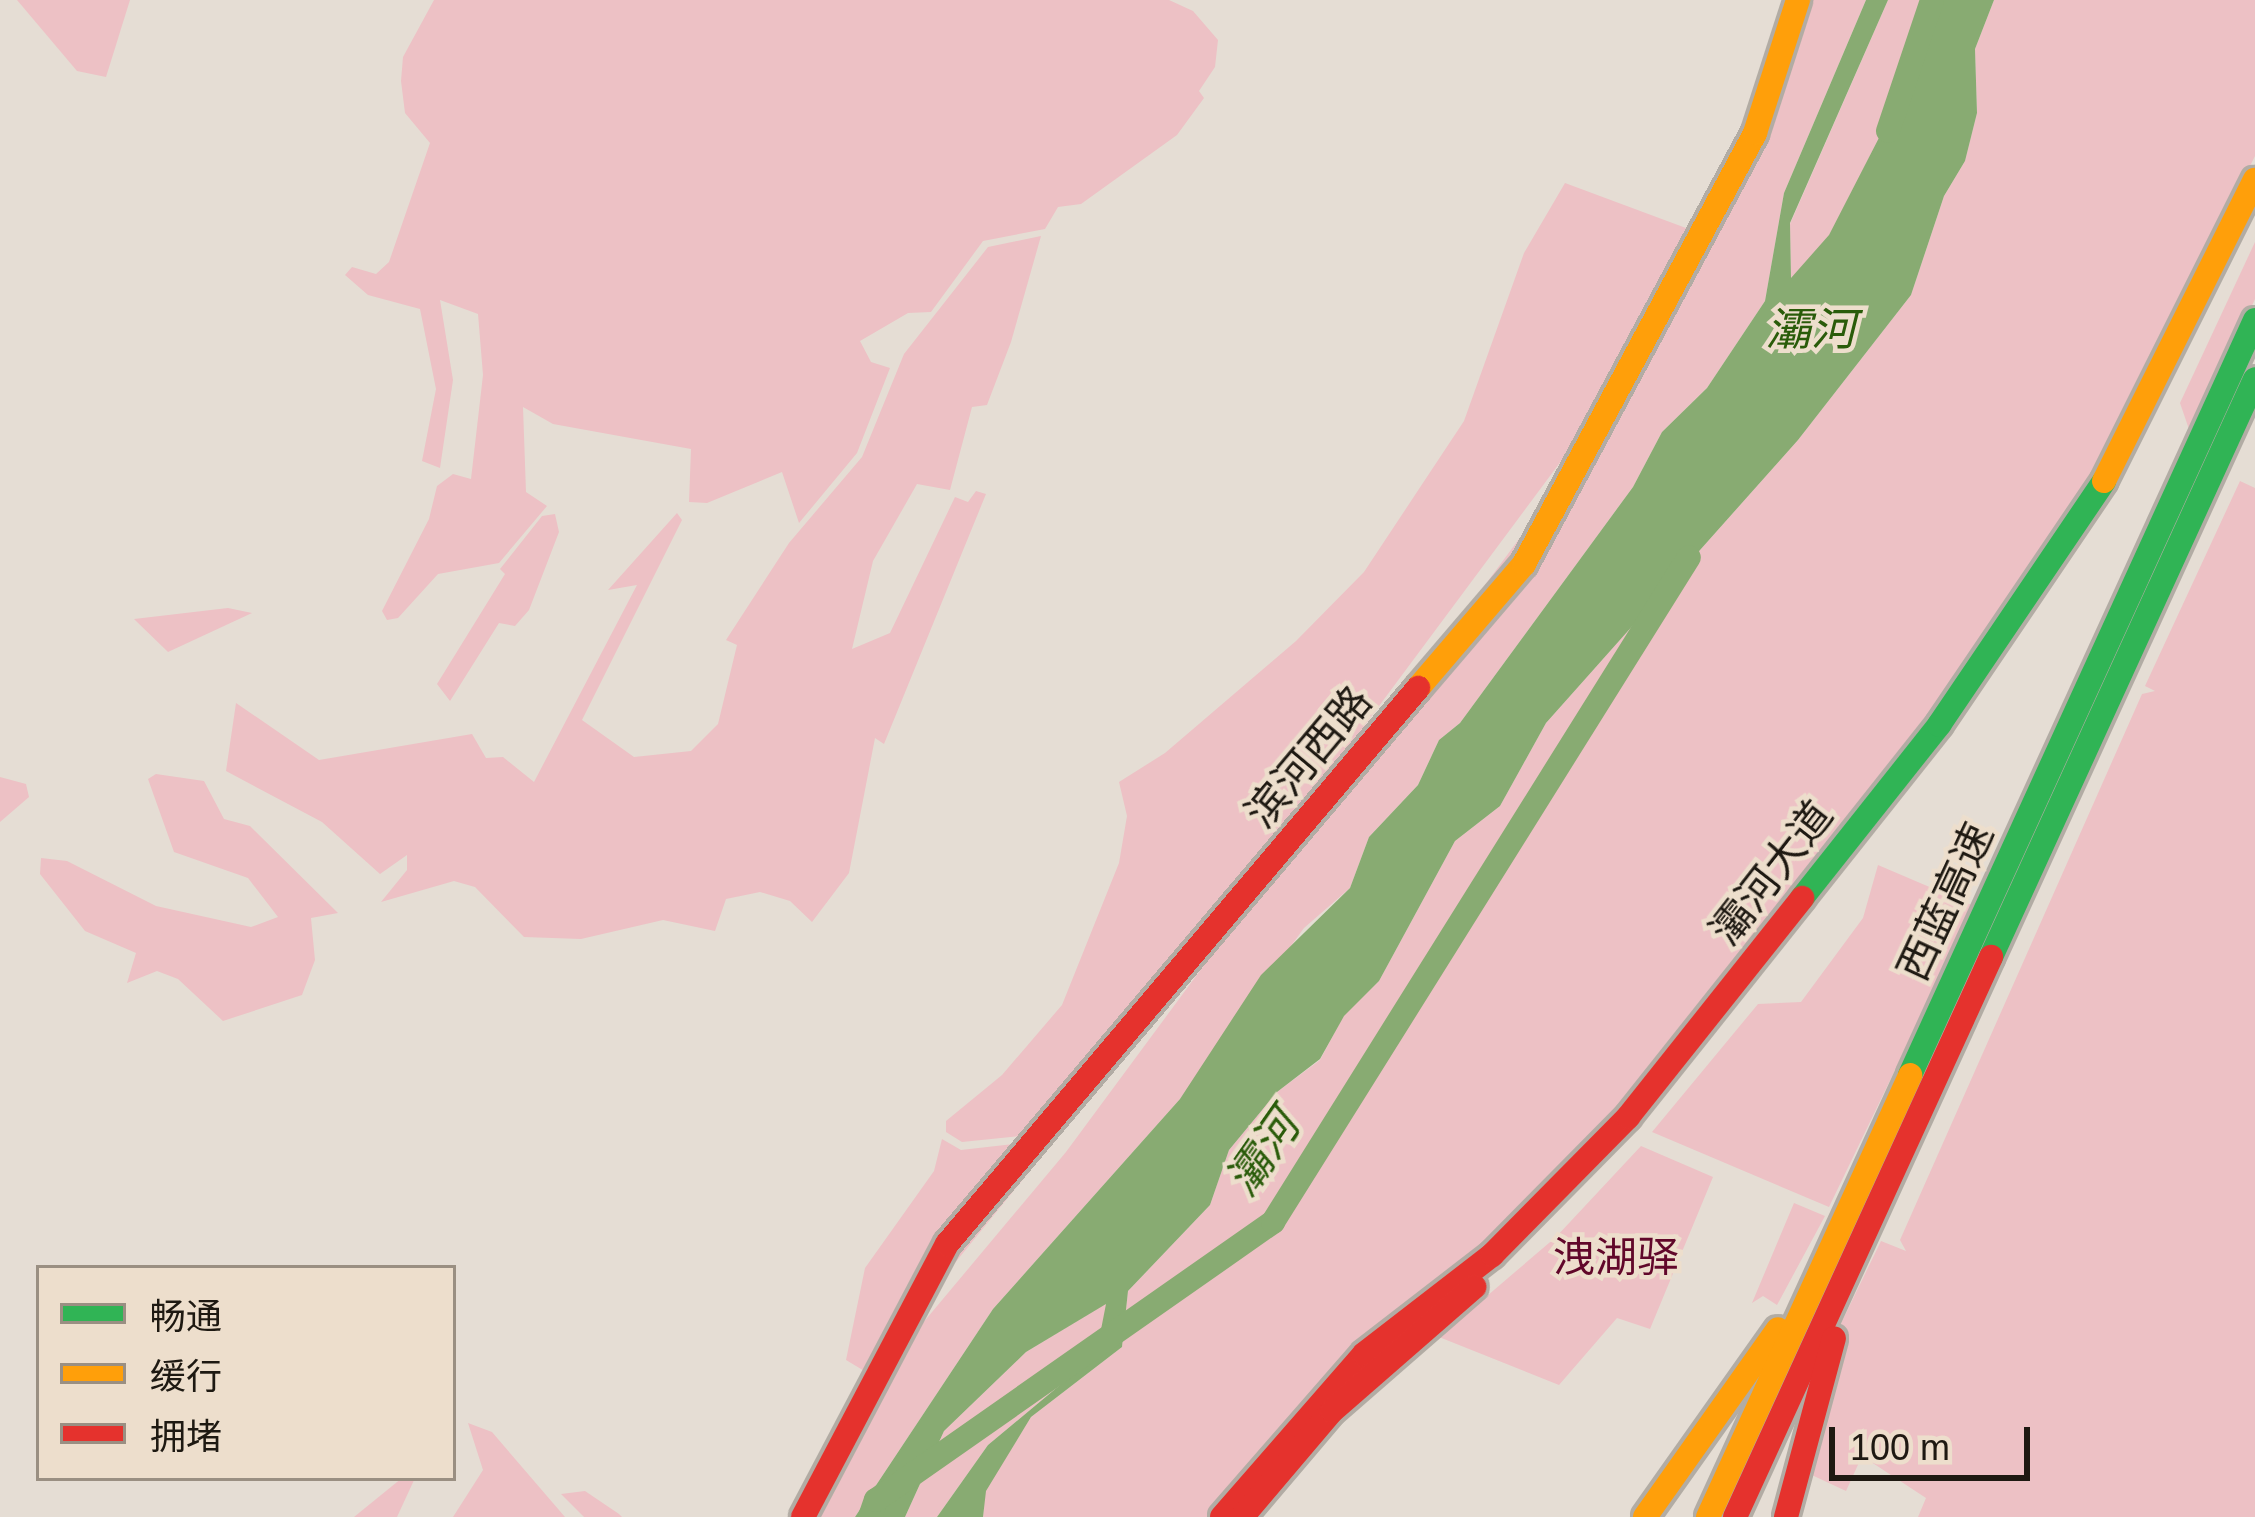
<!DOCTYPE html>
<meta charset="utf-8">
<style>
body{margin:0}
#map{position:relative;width:2255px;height:1517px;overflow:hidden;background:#e5ddd4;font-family:Helvetica,"Noto Sans SC",sans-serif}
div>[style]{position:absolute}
.green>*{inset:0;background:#edc1c5}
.water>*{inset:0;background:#88ab72}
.river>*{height:24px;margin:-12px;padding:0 12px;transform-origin:12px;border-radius:12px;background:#88ab72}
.roads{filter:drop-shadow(3px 0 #b2aca4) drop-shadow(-3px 0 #b2aca4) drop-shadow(0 3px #b2aca4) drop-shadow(0 -3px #b2aca4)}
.fast>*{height:24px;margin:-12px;padding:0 12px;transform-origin:12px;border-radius:12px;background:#30b455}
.slow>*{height:24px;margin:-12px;padding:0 12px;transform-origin:12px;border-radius:12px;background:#ff9f0a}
.jam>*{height:24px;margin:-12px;padding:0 12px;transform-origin:12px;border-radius:12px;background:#e5322d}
span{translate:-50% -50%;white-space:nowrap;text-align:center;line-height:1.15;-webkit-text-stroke:9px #eddecc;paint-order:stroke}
.street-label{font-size:42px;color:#1e1912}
.park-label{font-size:42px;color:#61072a}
.water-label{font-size:45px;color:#2a5c0a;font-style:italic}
.legend{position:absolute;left:36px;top:1265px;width:420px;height:216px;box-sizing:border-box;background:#eddecc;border:3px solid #9a8f82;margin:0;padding:15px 21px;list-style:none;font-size:36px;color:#1e1912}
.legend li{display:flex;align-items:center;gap:24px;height:60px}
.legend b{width:60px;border:3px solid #9a8f82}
.scale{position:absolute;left:1829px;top:1427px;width:201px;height:54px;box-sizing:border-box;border:6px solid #1e1912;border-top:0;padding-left:15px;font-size:36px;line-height:42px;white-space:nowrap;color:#1e1912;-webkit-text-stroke:9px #eddecc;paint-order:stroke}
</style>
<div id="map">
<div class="green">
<div style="clip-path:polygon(17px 0,130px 0,106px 77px,77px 71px)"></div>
<div style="clip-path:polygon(434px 0,1169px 0,1193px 11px,1218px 40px,1215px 67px,1199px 91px,1204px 98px,1177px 135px,1081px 204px,1058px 207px,1045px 229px,983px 241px,931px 312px,908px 313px,860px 341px,871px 362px,890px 368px,857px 453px,799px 523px,782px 472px,707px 503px,689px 502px,691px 449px,553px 424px,523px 407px,526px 492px,547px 506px,499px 563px,438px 574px,398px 618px,387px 620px,382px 611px,429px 519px,437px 486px,453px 474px,471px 479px,483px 375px,478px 314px,440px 300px,453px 380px,440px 468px,422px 461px,436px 389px,420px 309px,368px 295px,345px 275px,352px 267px,376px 274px,389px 262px,430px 143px,405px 113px,401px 81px,403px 57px)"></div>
<div style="clip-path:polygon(1806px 0,1866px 0,1784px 193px,1765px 301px,1707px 388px,1662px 432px,1633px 487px,1460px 723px,1439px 740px,1418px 785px,1369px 837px,1350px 888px,1304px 928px,1180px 1099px,993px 1309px,855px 1517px,797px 1517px,917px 1330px,1066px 1152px,1638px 378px,1723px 203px)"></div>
<div style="clip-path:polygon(1888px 0,1929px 0,1920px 58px,1829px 236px,1791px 279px,1790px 224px)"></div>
<div style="clip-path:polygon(1994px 0,2255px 0,2255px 156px,2090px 486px,1948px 697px,1641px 1086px,1557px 1179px,1323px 1378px,1210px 1517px,983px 1517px,985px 1491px,1031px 1417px,1122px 1347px,1128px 1291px,1210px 1205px,1229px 1150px,1277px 1092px,1320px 1060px,1344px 1015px,1379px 981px,1455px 841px,1500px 806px,1546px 723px,1798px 440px,1911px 295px,1944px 196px,1965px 161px,1977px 113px,1975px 49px)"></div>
<div style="clip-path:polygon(1565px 183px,1694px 231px,1660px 307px,1573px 445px,1075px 1115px,1059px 1132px,962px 1142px,946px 1132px,946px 1121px,1002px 1075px,1062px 1005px,1119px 863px,1127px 816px,1119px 782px,1165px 753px,1296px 641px,1364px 572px,1464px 421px,1524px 253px)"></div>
<div style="clip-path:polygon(1041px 236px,1011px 342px,987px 405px,972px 407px,950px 490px,917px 484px,873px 561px,852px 649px,890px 633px,955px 497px,968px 502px,976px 491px,986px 494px,884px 744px,875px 738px,849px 873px,812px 922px,790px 901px,760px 892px,726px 899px,715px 931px,663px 920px,581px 939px,524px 937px,475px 887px,454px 881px,381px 902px,407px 870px,407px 855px,380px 874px,322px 822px,226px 771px,236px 703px,319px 760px,472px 734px,486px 758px,503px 757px,534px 782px,637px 585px,608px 590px,677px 513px,682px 520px,582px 720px,634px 757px,691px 751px,718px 724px,737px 645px,726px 640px,789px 543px,862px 457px,904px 354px,988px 247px)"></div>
<div style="clip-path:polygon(2255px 242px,2255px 299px,2192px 438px,2180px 403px)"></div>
<div style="clip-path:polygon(2240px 481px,2255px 488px,2255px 1517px,1918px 1517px,1926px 1498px,1862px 1456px,1846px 1491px,1801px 1470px,1832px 1342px,1881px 1241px,1906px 1251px,1900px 1240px,2142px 694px,2155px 691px,2145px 686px)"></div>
<div style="clip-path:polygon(555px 514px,559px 532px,529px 610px,515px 626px,499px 623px,450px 701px,437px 684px,505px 574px,500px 569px,542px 516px)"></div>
<div style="clip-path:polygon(228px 608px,252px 613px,168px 652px,134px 619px)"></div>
<div style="clip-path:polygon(156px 774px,204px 781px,224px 819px,250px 826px,338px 913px,311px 918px,315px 960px,302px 995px,223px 1021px,178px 979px,157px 971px,127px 983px,136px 953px,85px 931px,40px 874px,41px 858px,67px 861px,156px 906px,251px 927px,278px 917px,248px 878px,174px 852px,148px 779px)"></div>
<div style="clip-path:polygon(0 777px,26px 784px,29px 797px,0 822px)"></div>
<div style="clip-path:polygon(1878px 865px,1974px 906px,1829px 1207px,1652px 1132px,1758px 1004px,1801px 1002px,1863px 918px)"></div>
<div style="clip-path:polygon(942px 1139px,961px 1150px,1056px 1139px,866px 1372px,846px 1360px,865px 1268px,934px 1171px)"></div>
<div style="clip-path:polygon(1641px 1146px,1713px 1177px,1650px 1329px,1617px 1318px,1559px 1385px,1439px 1337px,1556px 1237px)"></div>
<div style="clip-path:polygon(1794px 1203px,1825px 1216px,1777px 1305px,1763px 1296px,1752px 1303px)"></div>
<div style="clip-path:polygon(1107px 1303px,1096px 1355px,988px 1445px,937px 1517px,905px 1517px,944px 1431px,1026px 1352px)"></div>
<div style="clip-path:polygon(468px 1423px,492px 1432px,565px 1517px,453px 1517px,483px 1470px)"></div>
<div style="clip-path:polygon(402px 1478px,415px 1478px,397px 1517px,354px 1517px)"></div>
<div style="clip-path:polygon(585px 1491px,619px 1514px,622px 1517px,584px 1517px,561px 1494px)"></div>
</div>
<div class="water">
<div style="clip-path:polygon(1866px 0,1888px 0,1790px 223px,1791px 278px,1829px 235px,1920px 58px,1929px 0,1994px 0,1975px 49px,1977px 113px,1965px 161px,1944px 196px,1911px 295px,1798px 440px,1546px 723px,1500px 806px,1455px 841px,1379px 981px,1344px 1016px,1320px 1059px,1277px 1092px,1229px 1150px,1210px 1205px,1128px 1291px,1122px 1347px,1031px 1417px,986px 1491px,983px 1517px,937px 1517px,988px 1445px,1096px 1355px,1106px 1304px,1026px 1352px,944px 1431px,905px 1517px,855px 1517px,993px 1309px,1180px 1099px,1261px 975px,1350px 888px,1369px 837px,1418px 785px,1439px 740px,1460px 723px,1633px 487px,1662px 432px,1707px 388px,1765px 301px,1784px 193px)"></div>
</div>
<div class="river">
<div style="left:1888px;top:131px;width:138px;rotate:-71.4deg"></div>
<div style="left:870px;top:1517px;width:18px;rotate:-71deg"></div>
<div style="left:876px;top:1500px;width:485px;rotate:-35deg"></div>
<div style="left:1273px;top:1222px;width:784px;rotate:-57.97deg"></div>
</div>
<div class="roads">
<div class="fast">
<div style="left:1802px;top:898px;width:221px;rotate:-51.6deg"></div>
<div style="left:1939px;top:725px;width:295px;rotate:-55.9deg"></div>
<div style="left:1991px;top:957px;width:635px;rotate:-65.45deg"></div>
<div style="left:1910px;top:1075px;width:830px;rotate:-65.44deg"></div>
</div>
<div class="slow">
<div style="left:2104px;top:481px;width:337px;rotate:-63.4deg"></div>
<div style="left:1418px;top:688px;width:163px;rotate:-49.5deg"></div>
<div style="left:1524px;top:564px;width:489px;rotate:-61.8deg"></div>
<div style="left:1755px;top:133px;width:140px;rotate:-72.1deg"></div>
<div style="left:1645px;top:1517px;width:230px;rotate:-54.7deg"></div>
<div style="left:1708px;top:1517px;width:486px;rotate:-65.4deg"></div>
</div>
<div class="jam">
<div style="left:803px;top:1517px;width:309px;rotate:-62.2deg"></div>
<div style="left:947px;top:1244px;width:729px;rotate:-49.73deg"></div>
<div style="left:1222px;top:1517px;width:216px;rotate:-48.9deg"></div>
<div style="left:1364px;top:1354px;width:162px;rotate:-37.7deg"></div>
<div style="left:1492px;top:1255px;width:194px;rotate:-45.4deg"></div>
<div style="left:1628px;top:1117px;width:280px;rotate:-51.5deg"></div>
<div style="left:1242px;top:1517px;width:139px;rotate:-49.7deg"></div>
<div style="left:1332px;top:1411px;width:189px;rotate:-41.1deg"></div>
<div style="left:1735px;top:1517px;width:616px;rotate:-65.43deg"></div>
<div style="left:1786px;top:1517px;width:185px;rotate:-75deg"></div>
</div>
</div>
<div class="street-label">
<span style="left:1309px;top:757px;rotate:-50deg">滨河西路</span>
<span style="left:1772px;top:873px;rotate:-52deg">灞河大道</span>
<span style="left:1946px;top:902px;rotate:-65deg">西蓝高速</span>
</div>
<div class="park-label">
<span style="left:1616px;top:1258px">洩湖驿</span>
</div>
<div class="water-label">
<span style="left:1811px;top:330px">灞河</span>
<span style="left:1263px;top:1153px;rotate:-55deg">灞河</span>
</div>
<ul class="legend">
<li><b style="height:15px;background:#30b455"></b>畅通</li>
<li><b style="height:15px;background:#ff9f0a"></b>缓行</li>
<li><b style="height:15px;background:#e5322d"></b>拥堵</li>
</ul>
<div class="scale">100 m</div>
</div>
